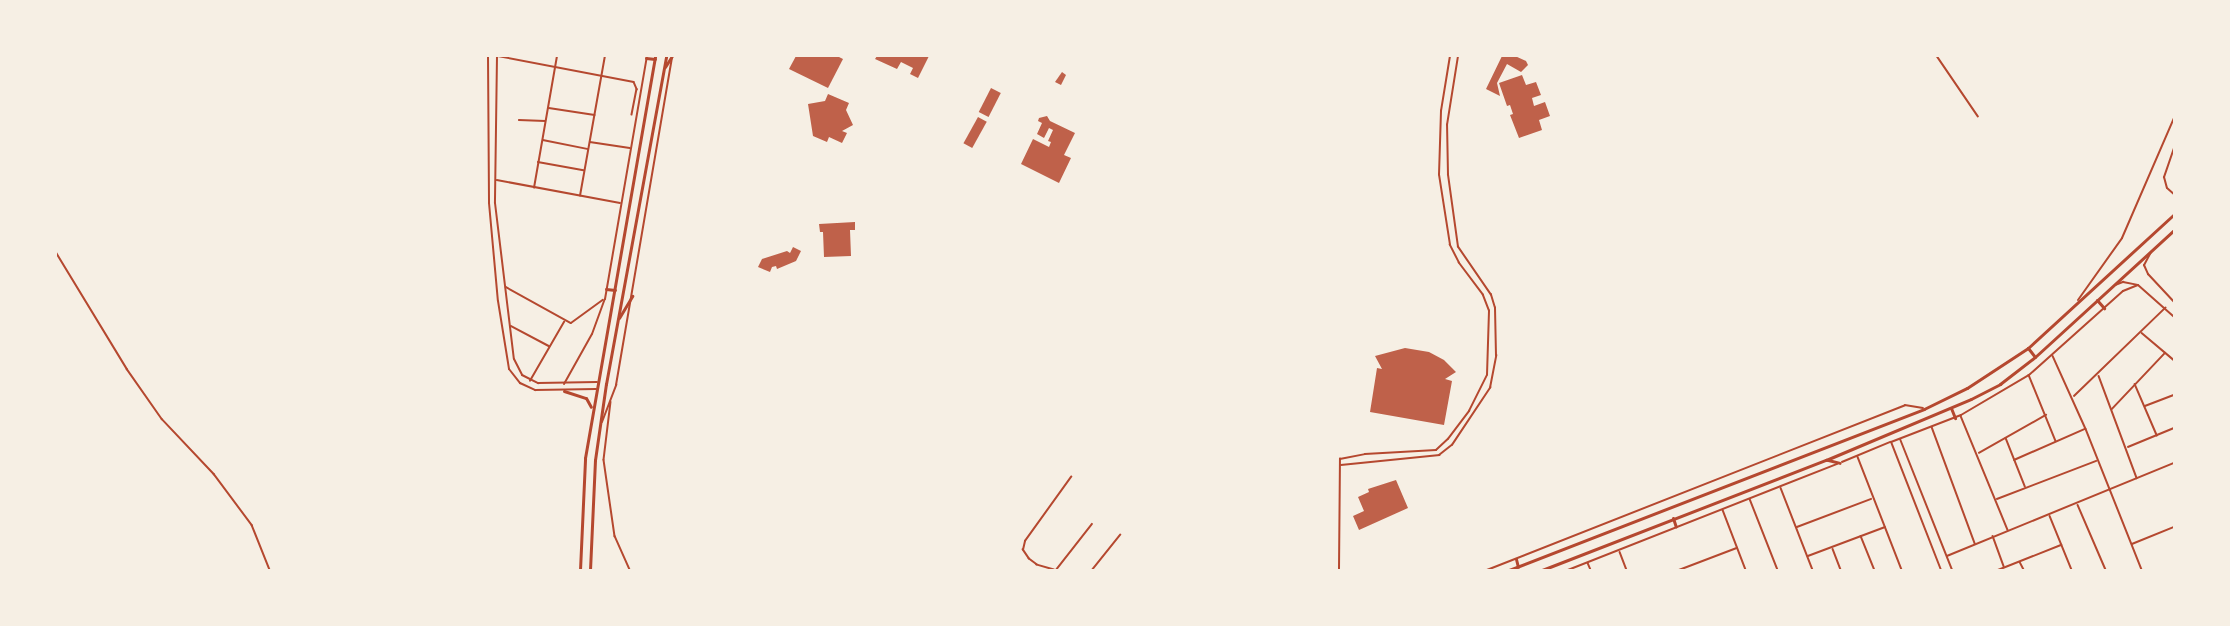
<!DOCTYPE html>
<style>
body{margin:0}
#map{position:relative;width:2230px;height:626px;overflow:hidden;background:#f6efe4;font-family:"Fira Sans",sans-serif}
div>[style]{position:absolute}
.building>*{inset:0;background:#bf614a;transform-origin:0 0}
.minor>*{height:1.5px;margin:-0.75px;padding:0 0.75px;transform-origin:0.75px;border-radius:0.75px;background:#b5482f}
.tertiary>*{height:2px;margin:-1px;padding:0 1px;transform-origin:1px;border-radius:1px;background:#b5482f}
.secondary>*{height:2px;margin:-1px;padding:0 1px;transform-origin:1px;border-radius:1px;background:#b5482f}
.trunk>*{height:3px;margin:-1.5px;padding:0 1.5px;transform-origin:1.5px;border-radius:1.5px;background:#b5482f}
span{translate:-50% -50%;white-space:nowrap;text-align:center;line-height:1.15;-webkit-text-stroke:6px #f6efe4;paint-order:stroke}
.frame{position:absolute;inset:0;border:57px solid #f6efe4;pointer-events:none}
</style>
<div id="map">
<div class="building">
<div style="clip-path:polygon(796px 56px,837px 56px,843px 59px,828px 88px,789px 69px)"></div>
<div style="clip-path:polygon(877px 56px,929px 56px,918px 78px,910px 74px,913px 68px,901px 62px,897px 69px,875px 59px)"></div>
<div style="clip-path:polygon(1502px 56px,1515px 56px,1526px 61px,1528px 65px,1521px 72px,1507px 64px,1497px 83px,1500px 96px,1486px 89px)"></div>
<div style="clip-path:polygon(1062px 72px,1066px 75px,1061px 85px,1055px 82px)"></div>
<div style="clip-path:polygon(1522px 75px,1526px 85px,1536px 82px,1541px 95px,1532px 98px,1534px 106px,1545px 102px,1550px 116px,1539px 120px,1542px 130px,1519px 138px,1510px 115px,1513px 114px,1510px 105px,1507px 106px,1499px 83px)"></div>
<div style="left:991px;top:88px;width:11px;height:27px;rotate:27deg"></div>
<div style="clip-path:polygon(828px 94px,849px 103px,846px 110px,853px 125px,842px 131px,847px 133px,842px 143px,829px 137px,827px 142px,813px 136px,808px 104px,825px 101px)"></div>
<div style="clip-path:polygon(1047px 116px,1050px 121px,1075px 133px,1064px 155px,1071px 158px,1059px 183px,1021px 164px,1033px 139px,1049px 147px,1051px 142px,1048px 141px,1053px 130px,1049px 128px,1044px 138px,1037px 134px,1042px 123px,1038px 121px,1039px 118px)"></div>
<div style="left:978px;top:117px;width:10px;height:30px;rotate:29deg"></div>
<div style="clip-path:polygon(855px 222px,855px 230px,850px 230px,851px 256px,824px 257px,823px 232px,820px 232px,819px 224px)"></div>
<div style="clip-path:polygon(793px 247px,801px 251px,796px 261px,777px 269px,776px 266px,772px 267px,770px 272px,758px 267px,762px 259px,787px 251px,790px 253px)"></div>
<div style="clip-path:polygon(1405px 348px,1429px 352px,1444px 360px,1456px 372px,1445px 379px,1452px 381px,1444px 425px,1370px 412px,1377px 368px,1382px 369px,1375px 356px)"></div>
<div style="clip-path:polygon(1396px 480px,1408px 508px,1359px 530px,1353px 516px,1364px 511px,1358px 497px,1369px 492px,1368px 489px)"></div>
</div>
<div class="minor">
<div style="left:498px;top:56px;width:138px;rotate:10.8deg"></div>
<div style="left:634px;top:82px;width:8px;rotate:67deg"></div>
<div style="left:637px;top:89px;width:26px;rotate:101deg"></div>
<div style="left:1937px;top:56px;width:73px;rotate:55.7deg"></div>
<div style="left:549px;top:108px;width:46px;rotate:8.8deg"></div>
<div style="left:519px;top:120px;width:26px;rotate:2deg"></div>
<div style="left:543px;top:140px;width:46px;rotate:11.3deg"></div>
<div style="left:590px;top:142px;width:40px;rotate:8.5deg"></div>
<div style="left:538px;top:162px;width:46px;rotate:10.1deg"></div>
<div style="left:497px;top:180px;width:125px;rotate:10.6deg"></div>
<div style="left:534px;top:188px;width:134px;rotate:-80.1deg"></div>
<div style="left:580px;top:196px;width:142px;rotate:-79.9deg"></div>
<div style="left:56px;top:252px;width:137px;rotate:58.7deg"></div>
<div style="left:127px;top:369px;width:61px;rotate:55deg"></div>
<div style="left:162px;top:419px;width:76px;rotate:46.6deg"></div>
<div style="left:214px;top:474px;width:64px;rotate:53.3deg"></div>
<div style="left:252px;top:525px;width:48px;rotate:68.2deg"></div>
<div style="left:506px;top:287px;width:74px;rotate:29deg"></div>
<div style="left:571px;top:323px;width:39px;rotate:-36deg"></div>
<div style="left:511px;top:326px;width:43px;rotate:27.8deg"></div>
<div style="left:2142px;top:333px;width:42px;rotate:40.2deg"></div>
<div style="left:2053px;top:356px;width:80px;rotate:65.7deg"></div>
<div style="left:2086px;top:429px;width:152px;rotate:68.3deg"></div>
<div style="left:2029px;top:375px;width:71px;rotate:67.8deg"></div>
<div style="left:2099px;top:376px;width:109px;rotate:69.6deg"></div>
<div style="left:530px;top:381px;width:68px;rotate:-60deg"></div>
<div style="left:2135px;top:384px;width:56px;rotate:66.7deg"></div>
<div style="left:2074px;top:396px;width:127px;rotate:-44deg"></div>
<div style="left:611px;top:402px;width:58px;rotate:96.9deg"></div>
<div style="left:604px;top:460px;width:77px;rotate:81.8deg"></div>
<div style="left:615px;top:536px;width:37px;rotate:66deg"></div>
<div style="left:2145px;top:406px;width:31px;rotate:-21deg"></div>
<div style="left:2112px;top:409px;width:77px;rotate:-46.6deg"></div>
<div style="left:1961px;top:416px;width:123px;rotate:67.6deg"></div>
<div style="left:1932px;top:427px;width:124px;rotate:69.7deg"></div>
<div style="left:2006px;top:438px;width:52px;rotate:68.4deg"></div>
<div style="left:2128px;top:447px;width:50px;rotate:-22.4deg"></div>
<div style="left:1979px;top:453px;width:77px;rotate:-29.6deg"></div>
<div style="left:1858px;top:457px;width:121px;rotate:68.7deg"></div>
<div style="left:2014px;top:460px;width:77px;rotate:-23.6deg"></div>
<div style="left:1842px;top:462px;width:52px;rotate:-22.6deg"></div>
<div style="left:1341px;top:465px;width:99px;rotate:-5.8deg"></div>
<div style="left:1439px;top:455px;width:16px;rotate:-38deg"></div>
<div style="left:1452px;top:445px;width:69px;rotate:-56.3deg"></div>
<div style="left:1490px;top:388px;width:33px;rotate:-79deg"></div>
<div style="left:1496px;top:356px;width:48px;rotate:-91.2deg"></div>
<div style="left:1495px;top:308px;width:14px;rotate:-107deg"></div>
<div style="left:1491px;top:295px;width:58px;rotate:-124.5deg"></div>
<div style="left:1458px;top:247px;width:73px;rotate:-97.9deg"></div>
<div style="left:1448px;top:175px;width:50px;rotate:-91.1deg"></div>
<div style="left:1447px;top:125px;width:70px;rotate:-80.9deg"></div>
<div style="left:1781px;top:488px;width:88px;rotate:68.7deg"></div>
<div style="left:1750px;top:499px;width:76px;rotate:68.5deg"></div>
<div style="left:1997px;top:499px;width:106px;rotate:-21deg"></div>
<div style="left:2078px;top:505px;width:71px;rotate:66.7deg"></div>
<div style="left:1723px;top:510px;width:64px;rotate:69deg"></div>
<div style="left:2050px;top:516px;width:58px;rotate:67.8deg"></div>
<div style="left:1797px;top:527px;width:79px;rotate:-20.7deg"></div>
<div style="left:1861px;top:536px;width:37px;rotate:68deg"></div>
<div style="left:1993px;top:536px;width:32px;rotate:70deg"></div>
<div style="left:2132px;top:544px;width:45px;rotate:-22deg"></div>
<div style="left:1833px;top:549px;width:22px;rotate:69deg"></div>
<div style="left:1620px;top:552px;width:19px;rotate:69deg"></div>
<div style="left:1808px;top:556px;width:82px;rotate:-20.6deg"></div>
<div style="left:1947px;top:556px;width:245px;rotate:-22.3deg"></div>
<div style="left:2020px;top:562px;width:9px;rotate:63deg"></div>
<div style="left:1588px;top:563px;width:8px;rotate:67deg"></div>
<div style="left:1054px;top:570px;width:18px;rotate:-164deg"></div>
<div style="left:1037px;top:565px;width:10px;rotate:-143deg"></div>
<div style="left:1029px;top:559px;width:11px;rotate:-124deg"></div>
<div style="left:1023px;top:550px;width:9px;rotate:-77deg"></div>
<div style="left:1025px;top:541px;width:79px;rotate:-54.3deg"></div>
<div style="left:1056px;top:570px;width:58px;rotate:-52deg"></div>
<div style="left:1092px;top:570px;width:45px;rotate:-51.3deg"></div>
<div style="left:1339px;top:570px;width:111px;rotate:-89.5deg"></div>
<div style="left:1340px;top:459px;width:25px;rotate:-11deg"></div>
<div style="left:1365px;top:454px;width:71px;rotate:-3.2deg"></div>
<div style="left:1436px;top:450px;width:16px;rotate:-43deg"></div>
<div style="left:1448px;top:439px;width:35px;rotate:-53deg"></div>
<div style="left:1469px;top:411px;width:40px;rotate:-63.4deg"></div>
<div style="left:1487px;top:375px;width:64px;rotate:-88.2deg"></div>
<div style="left:1489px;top:311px;width:17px;rotate:-111deg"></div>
<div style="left:1483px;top:295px;width:40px;rotate:-127deg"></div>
<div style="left:1459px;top:263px;width:20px;rotate:-117deg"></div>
<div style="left:1450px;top:245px;width:71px;rotate:-98.9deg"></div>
<div style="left:1439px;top:175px;width:64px;rotate:-88.2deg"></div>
<div style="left:1441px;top:111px;width:56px;rotate:-80.7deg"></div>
<div style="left:1487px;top:570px;width:449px;rotate:-21.5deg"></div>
<div style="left:1905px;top:405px;width:18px;rotate:9deg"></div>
<div style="left:1568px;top:570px;width:289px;rotate:-21.5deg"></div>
<div style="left:1679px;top:570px;width:62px;rotate:-20.8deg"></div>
<div style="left:1998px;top:570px;width:68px;rotate:-21.6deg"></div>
</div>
<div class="tertiary">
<div style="left:488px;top:56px;width:147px;rotate:89.6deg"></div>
<div style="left:489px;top:203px;width:98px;rotate:84.8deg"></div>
<div style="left:498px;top:301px;width:69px;rotate:80.8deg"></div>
<div style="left:509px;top:369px;width:18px;rotate:52deg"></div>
<div style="left:520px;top:383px;width:17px;rotate:25deg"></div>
<div style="left:535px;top:390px;width:61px;rotate:-0.9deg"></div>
<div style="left:497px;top:56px;width:147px;rotate:90.8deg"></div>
<div style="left:495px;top:203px;width:157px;rotate:83.1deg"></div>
<div style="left:514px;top:359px;width:18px;rotate:63deg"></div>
<div style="left:522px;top:375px;width:18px;rotate:27deg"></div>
<div style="left:538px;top:383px;width:59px;rotate:-1deg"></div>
<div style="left:1900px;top:439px;width:141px;rotate:68.3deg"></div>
<div style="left:1941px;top:570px;width:137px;rotate:-111.3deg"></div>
<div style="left:1891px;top:442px;width:75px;rotate:-21.1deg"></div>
<div style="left:1961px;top:415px;width:79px;rotate:-30.5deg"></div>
<div style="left:2029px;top:375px;width:126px;rotate:-41.8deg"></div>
<div style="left:2123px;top:291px;width:16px;rotate:-22deg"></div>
</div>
<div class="secondary">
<div style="left:2174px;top:148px;width:31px;rotate:109deg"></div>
<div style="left:2164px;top:177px;width:11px;rotate:75deg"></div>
<div style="left:2167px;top:188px;width:9px;rotate:41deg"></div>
<div style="left:2151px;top:252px;width:15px;rotate:118deg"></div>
<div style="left:2144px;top:265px;width:10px;rotate:66deg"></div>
<div style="left:2148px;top:274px;width:38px;rotate:47deg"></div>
<div style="left:2115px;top:285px;width:9px;rotate:-21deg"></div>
<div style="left:2123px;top:282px;width:15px;rotate:11deg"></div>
<div style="left:2138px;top:285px;width:48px;rotate:41.6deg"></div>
<div style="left:2078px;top:300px;width:76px;rotate:-54.6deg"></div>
<div style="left:2122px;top:238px;width:131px;rotate:-66.6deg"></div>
<div style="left:564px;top:384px;width:57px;rotate:-60.8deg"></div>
<div style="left:592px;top:334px;width:37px;rotate:-70deg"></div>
<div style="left:605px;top:299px;width:247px;rotate:-80.2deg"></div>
<div style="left:602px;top:422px;width:40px;rotate:-69deg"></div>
<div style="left:616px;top:385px;width:333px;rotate:-80.3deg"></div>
</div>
<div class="trunk">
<div style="left:646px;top:58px;width:9px;rotate:6deg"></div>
<div style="left:665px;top:67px;width:13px;rotate:-58deg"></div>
<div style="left:606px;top:289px;width:9px;rotate:6deg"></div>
<div style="left:2097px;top:300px;width:11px;rotate:49deg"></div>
<div style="left:619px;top:318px;width:26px;rotate:-59deg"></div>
<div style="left:2028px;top:348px;width:11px;rotate:52deg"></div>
<div style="left:564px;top:391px;width:23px;rotate:18deg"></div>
<div style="left:586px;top:398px;width:10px;rotate:61deg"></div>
<div style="left:1951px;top:408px;width:11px;rotate:68deg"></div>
<div style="left:1828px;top:460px;width:12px;rotate:14deg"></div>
<div style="left:1673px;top:518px;width:9px;rotate:72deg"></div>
<div style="left:1516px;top:559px;width:8px;rotate:76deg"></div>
<div style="left:580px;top:570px;width:112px;rotate:-87.4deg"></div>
<div style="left:585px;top:458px;width:408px;rotate:-80.1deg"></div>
<div style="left:590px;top:570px;width:110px;rotate:-87.4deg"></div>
<div style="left:595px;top:460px;width:77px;rotate:-81.8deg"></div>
<div style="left:606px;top:384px;width:333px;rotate:-79.6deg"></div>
<div style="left:1509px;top:570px;width:445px;rotate:-21.2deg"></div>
<div style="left:1924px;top:409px;width:48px;rotate:-26deg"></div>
<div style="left:1967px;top:388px;width:73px;rotate:-33.3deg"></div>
<div style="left:2028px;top:348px;width:198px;rotate:-42.5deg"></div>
<div style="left:1542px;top:570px;width:305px;rotate:-21.2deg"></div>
<div style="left:1826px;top:460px;width:157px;rotate:-22.8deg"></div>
<div style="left:1971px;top:399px;width:33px;rotate:-27deg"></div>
<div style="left:2000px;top:384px;width:44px;rotate:-37.6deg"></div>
<div style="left:2035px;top:357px;width:188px;rotate:-42.4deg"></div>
</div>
<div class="frame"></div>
</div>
